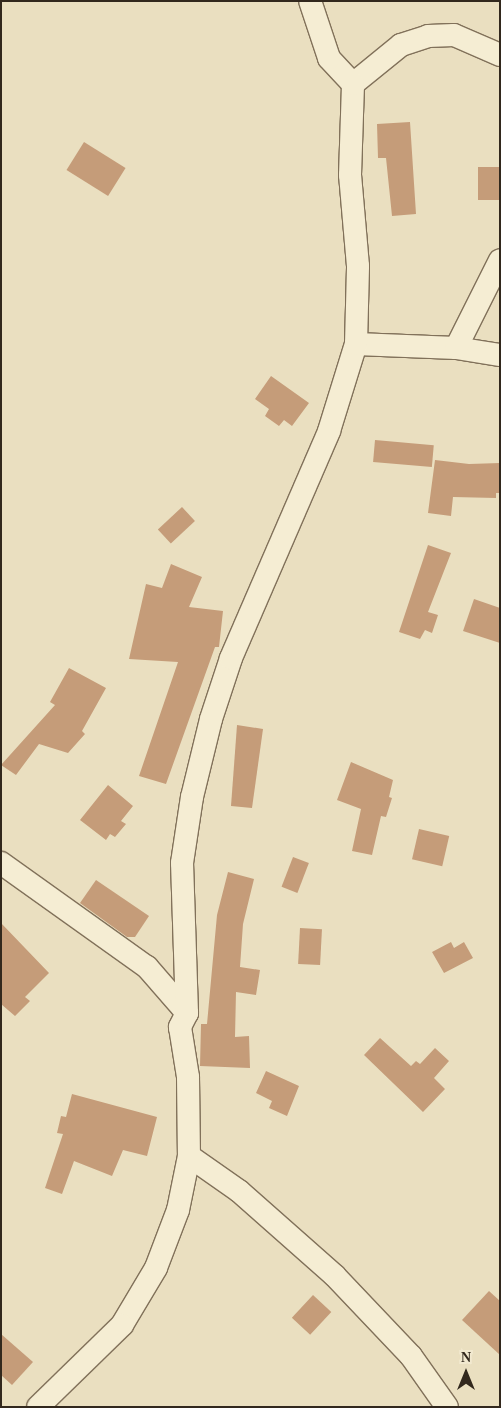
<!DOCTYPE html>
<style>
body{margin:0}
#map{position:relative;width:501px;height:1408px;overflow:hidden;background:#eadfc0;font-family:"Times New Roman",serif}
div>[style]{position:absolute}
.building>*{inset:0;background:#c59c79;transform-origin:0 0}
.roads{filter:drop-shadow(1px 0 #81715a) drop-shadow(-1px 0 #81715a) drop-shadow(0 1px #81715a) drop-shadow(0 -1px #81715a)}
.street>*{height:22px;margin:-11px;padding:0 11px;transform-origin:11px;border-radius:11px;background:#f5edd3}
span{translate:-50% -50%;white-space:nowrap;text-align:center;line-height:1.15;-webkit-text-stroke:5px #f2e9cf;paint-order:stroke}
.frame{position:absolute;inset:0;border:2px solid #32281d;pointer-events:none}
.north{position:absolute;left:441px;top:1348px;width:50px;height:50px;-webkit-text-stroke:4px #f2e9cf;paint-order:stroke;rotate:0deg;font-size:14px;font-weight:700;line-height:20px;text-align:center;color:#32281d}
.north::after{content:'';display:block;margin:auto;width:18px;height:22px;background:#32281d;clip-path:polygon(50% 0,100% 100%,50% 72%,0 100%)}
</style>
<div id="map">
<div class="building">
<div style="clip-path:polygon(410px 122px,416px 214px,392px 216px,386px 158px,378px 158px,377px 124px)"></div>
<div style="left:84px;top:142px;width:49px;height:33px;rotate:32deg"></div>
<div style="left:478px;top:167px;width:22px;height:33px"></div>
<div style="clip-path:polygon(271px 376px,309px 403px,292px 426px,284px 420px,279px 426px,265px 416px,269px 409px,255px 399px)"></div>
<div style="left:375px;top:440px;width:59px;height:22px;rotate:5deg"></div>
<div style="clip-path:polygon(435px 460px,469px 464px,500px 463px,500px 493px,496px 493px,496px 498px,453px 497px,451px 516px,428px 513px)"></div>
<div style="left:182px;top:507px;width:19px;height:33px;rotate:47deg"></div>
<div style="clip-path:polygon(428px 545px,451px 553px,428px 612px,438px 615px,432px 633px,425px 630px,420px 639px,399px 632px)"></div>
<div style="clip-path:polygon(171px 564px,202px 577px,189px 607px,223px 611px,219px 647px,215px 647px,166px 784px,139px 776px,178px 662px,129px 659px,146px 584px,162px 588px)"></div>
<div style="clip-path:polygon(474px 599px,500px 608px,500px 643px,463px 631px)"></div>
<div style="clip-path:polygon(69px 668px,106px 688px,82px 731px,85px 734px,68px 753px,39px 744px,16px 775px,1px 765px,55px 705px,50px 702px)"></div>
<div style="clip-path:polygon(237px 725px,263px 729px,252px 808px,231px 806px)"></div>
<div style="clip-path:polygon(351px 762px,393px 780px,389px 797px,392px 798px,386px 817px,381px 816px,372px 855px,352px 851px,361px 809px,337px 800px)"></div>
<div style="clip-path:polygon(108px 785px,133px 806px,121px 821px,126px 824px,115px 837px,110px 834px,106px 840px,80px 820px)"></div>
<div style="left:419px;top:829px;width:31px;height:31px;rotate:13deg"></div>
<div style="left:293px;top:857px;width:17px;height:32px;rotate:21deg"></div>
<div style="clip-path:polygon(228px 872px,254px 879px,243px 924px,240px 967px,260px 970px,256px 995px,236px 992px,235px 1037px,249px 1036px,250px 1068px,200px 1066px,201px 1024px,207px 1024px,217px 915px)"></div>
<div style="clip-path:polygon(96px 880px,149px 916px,135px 937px,127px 937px,80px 903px)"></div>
<div style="clip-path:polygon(1px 923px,49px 973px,25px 997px,30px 1001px,15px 1016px,1px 1004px)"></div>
<div style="left:300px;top:928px;width:22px;height:36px;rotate:3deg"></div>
<div style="clip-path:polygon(451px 942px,454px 948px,464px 942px,473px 958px,444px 973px,432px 952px)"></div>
<div style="clip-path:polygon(380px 1038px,411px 1066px,416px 1061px,420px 1064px,435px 1048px,449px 1061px,434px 1078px,445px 1089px,423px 1112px,364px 1055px)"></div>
<div style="clip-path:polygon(266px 1071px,299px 1086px,287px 1116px,269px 1108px,272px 1101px,256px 1093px)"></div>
<div style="clip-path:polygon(72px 1094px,157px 1117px,147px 1156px,123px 1150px,112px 1176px,74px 1161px,62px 1194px,45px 1188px,63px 1134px,57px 1133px,61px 1116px,66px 1117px)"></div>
<div style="clip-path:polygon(489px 1291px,500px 1301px,500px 1355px,462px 1320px)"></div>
<div style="left:313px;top:1295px;width:25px;height:31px;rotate:43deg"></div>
<div style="clip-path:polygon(1px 1334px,33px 1362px,12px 1385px,1px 1375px)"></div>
</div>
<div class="roads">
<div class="street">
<div style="left:353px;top:84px;width:62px;rotate:-39.1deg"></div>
<div style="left:401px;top:45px;width:28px;rotate:-18deg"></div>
<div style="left:428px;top:36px;width:26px;rotate:-2deg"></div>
<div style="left:454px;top:35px;width:50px;rotate:23.5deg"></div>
<div style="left:356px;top:344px;width:100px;rotate:2.3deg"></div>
<div style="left:456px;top:348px;width:45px;rotate:9deg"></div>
<div style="left:456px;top:348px;width:98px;rotate:-63.4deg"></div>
<div style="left:1px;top:863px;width:179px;rotate:35.5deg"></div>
<div style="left:147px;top:967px;width:61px;rotate:49deg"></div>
<div style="left:187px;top:1013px;width:16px;rotate:117deg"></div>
<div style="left:180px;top:1027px;width:51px;rotate:80.9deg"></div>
<div style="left:188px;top:1077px;width:79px;rotate:89.3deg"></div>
<div style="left:189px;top:1156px;width:55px;rotate:101.5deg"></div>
<div style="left:178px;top:1210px;width:62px;rotate:110.8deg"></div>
<div style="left:156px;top:1268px;width:66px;rotate:120.8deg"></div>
<div style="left:122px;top:1325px;width:117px;rotate:135.7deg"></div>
<div style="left:187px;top:1013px;width:150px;rotate:-91.9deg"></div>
<div style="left:182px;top:863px;width:67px;rotate:-81.4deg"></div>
<div style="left:192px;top:797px;width:80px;rotate:-76.3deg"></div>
<div style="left:211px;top:719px;width:64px;rotate:-71.8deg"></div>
<div style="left:231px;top:658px;width:247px;rotate:-66.6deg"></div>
<div style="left:329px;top:431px;width:91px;rotate:-72.8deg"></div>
<div style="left:356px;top:344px;width:78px;rotate:-88.5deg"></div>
<div style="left:358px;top:266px;width:91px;rotate:-95deg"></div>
<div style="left:350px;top:175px;width:91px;rotate:-88.1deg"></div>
<div style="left:353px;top:84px;width:35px;rotate:-133deg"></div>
<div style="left:329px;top:58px;width:60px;rotate:-108.4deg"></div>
<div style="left:189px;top:1156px;width:61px;rotate:35deg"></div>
<div style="left:239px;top:1191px;width:128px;rotate:41.5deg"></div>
<div style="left:335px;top:1276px;width:110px;rotate:46.5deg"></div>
<div style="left:411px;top:1356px;width:62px;rotate:54.8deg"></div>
</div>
</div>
<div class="frame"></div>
<div class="north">N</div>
</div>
